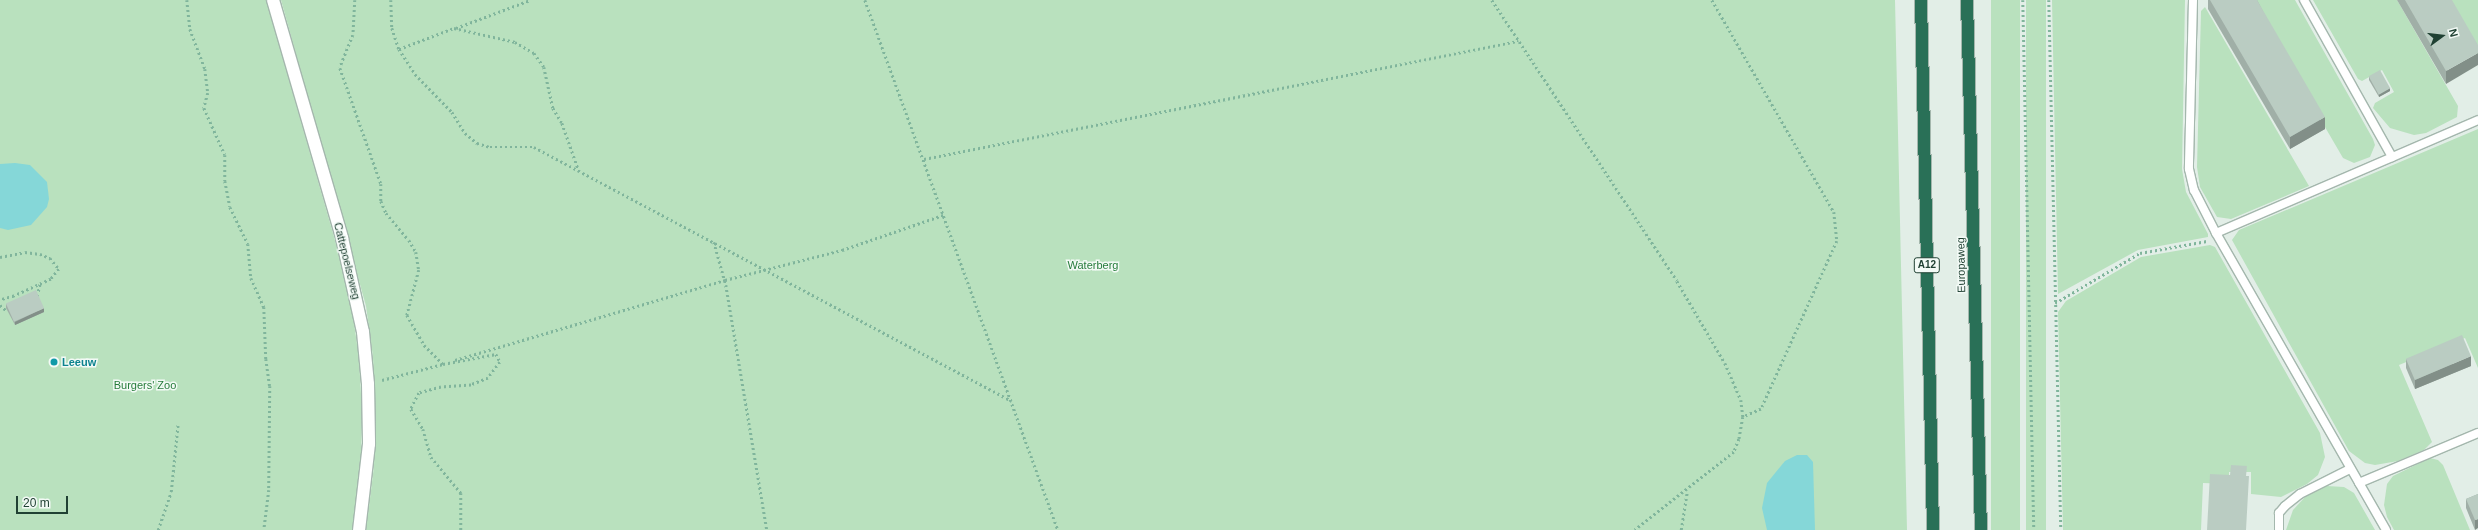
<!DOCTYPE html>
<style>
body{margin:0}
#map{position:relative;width:2478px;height:530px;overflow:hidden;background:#e2eee7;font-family:Arial,sans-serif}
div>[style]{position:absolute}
.green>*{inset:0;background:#b9e1be;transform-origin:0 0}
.water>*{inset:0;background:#85d7d8}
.path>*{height:2.5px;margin-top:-1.25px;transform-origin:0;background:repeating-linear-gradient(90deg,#80b59c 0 2px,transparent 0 5px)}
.roads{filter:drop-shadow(1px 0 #a4b7ad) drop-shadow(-1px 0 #a4b7ad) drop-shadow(0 1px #a4b7ad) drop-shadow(0 -1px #a4b7ad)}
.lane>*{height:8px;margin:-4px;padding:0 4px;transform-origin:4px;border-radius:4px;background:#fff}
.secondary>*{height:12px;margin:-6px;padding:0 6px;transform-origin:6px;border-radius:6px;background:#fff}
.highway>*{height:12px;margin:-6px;padding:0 6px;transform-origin:6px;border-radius:6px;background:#297057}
.wall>*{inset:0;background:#a0afa7}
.shaded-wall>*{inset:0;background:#828f88}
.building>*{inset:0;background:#baccc2;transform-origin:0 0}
.dots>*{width:11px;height:11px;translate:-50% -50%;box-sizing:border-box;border:2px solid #f3faf6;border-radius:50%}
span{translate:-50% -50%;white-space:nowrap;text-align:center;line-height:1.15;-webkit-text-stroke:3px #f3faf6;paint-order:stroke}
.shield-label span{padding:1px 3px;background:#f3faf6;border:1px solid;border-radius:3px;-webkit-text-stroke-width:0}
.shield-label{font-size:10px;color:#204133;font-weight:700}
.street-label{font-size:11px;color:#204133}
.park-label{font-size:11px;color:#267c3b}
.culture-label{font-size:11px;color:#0d838f;font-weight:700}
.left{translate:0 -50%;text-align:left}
.north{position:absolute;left:2422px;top:16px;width:40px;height:40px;-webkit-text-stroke:3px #f3faf6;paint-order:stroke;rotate:75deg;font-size:11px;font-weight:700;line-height:16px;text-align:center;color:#204133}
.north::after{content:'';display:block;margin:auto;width:14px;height:18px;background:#204133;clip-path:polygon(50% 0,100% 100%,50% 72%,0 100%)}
.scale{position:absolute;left:16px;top:496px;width:52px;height:18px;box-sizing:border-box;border:2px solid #204133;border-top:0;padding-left:5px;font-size:12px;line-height:14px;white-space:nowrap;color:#204133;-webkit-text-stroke:3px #f3faf6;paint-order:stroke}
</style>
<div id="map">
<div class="green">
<div style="clip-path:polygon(0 0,266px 0,335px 240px,352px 309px,359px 358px,362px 412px,361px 465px,352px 530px,0 530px)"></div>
<div style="clip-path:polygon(281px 0,1895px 0,1907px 530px,366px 530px,374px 466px,375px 410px,373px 357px,366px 306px)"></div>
<div style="left:1991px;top:0;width:29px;height:530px"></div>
<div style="left:2026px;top:0;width:20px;height:530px"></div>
<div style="clip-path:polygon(2052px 0,2185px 0,2182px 169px,2186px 192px,2208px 234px,2208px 237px,2138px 250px,2058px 294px)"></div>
<div style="clip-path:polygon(2251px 0,2295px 0,2373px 139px,2375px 145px,2370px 157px,2354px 163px,2343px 158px)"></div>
<div style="clip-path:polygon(2313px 0,2397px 0,2458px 106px,2457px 117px,2426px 133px,2414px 135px,2390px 128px,2373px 108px,2375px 103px,2394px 92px,2382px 70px,2362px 81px,2358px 79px)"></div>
<div style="clip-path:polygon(2446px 0,2478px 0,2478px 56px)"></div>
<div style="clip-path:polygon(2205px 7px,2309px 186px,2231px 219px,2217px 217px,2200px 187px,2197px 167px,2201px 11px)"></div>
<div style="clip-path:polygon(2478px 129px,2478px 368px,2465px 338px,2399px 365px,2432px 442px,2424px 450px,2398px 461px,2375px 465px,2365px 463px,2349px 451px,2232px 240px,2239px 230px)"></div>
<div style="clip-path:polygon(2210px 245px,2215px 247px,2320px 433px,2325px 457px,2318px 475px,2307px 484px,2281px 497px,2251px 494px,2251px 472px,2229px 472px,2229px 484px,2203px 483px,2201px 530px,2063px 530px,2058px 312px,2066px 301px,2141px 257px)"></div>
<div style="clip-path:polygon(2430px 458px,2438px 460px,2443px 465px,2470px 530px,2394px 530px,2387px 517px,2384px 505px,2387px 484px,2393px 476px)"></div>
<div style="clip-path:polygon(2327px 486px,2344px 487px,2354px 493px,2375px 530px,2286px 530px,2293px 510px,2306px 496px)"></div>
</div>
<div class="water">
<div style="clip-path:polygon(15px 163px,30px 165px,47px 182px,49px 199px,47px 207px,31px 225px,8px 230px,0 228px,0 164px)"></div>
<div style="clip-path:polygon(1797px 455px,1807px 455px,1813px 462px,1815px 530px,1767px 530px,1762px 508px,1767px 483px,1785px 461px)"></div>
</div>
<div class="path">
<div style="left:187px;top:0;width:29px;rotate:84deg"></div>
<div style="left:190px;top:29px;width:43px;rotate:69.4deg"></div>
<div style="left:205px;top:69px;width:24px;rotate:83deg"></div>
<div style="left:208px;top:93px;width:16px;rotate:105deg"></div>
<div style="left:204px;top:108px;width:51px;rotate:65.9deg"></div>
<div style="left:225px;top:155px;width:26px;rotate:90deg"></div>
<div style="left:225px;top:181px;width:26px;rotate:79deg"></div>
<div style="left:230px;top:207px;width:41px;rotate:64.1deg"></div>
<div style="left:248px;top:244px;width:34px;rotate:85deg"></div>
<div style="left:251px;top:278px;width:32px;rotate:66deg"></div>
<div style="left:264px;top:307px;width:52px;rotate:87.8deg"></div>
<div style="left:266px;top:359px;width:27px;rotate:82deg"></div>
<div style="left:270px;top:386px;width:104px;rotate:90.6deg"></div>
<div style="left:269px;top:490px;width:40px;rotate:97.1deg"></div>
<div style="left:355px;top:0;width:35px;rotate:93deg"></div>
<div style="left:353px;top:35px;width:35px;rotate:112deg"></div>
<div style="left:340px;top:68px;width:123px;rotate:70.5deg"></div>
<div style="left:381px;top:184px;width:17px;rotate:90deg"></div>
<div style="left:381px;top:201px;width:13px;rotate:67deg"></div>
<div style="left:386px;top:213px;width:35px;rotate:50deg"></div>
<div style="left:409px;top:240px;width:14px;rotate:60deg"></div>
<div style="left:416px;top:252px;width:18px;rotate:81deg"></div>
<div style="left:419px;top:270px;width:47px;rotate:104.9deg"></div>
<div style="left:407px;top:315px;width:34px;rotate:60deg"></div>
<div style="left:424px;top:345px;width:27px;rotate:45deg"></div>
<div style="left:443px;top:364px;width:54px;rotate:-10.7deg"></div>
<div style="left:496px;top:354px;width:9px;rotate:63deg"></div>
<div style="left:500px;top:362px;width:20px;rotate:127deg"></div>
<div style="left:488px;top:378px;width:18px;rotate:158deg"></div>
<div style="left:471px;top:385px;width:30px;rotate:176deg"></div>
<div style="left:441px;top:387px;width:23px;rotate:165deg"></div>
<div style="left:419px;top:393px;width:18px;rotate:117deg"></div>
<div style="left:411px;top:409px;width:23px;rotate:59deg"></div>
<div style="left:423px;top:429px;width:29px;rotate:74deg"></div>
<div style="left:431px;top:457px;width:47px;rotate:50.2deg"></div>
<div style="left:461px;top:493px;width:37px;rotate:90deg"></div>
<div style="left:391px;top:0;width:28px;rotate:88deg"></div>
<div style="left:392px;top:28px;width:22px;rotate:72deg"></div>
<div style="left:399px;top:49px;width:30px;rotate:57deg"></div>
<div style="left:415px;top:74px;width:53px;rotate:45.8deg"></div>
<div style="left:452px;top:112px;width:25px;rotate:58deg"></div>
<div style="left:465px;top:133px;width:16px;rotate:40deg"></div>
<div style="left:477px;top:143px;width:14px;rotate:17deg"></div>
<div style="left:490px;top:147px;width:44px"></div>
<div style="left:534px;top:147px;width:541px;rotate:27.99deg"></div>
<div style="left:865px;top:0;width:564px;rotate:69.99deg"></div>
<div style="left:1492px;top:0;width:336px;rotate:56.6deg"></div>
<div style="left:1677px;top:281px;width:95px;rotate:59.7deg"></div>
<div style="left:1725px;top:363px;width:40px;rotate:66.6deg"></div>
<div style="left:1741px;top:400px;width:17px;rotate:83deg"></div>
<div style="left:1743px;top:417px;width:22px;rotate:100deg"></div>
<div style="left:1739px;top:439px;width:14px;rotate:111deg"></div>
<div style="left:1734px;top:452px;width:126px;rotate:141.8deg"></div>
<div style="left:1712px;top:0;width:245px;rotate:60.1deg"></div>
<div style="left:1834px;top:212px;width:29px;rotate:84deg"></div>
<div style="left:1837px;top:241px;width:184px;rotate:114.3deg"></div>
<div style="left:1761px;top:409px;width:20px;rotate:156deg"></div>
<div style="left:2023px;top:0;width:530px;rotate:88.81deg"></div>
<div style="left:2049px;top:0;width:530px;rotate:88.7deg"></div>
<div style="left:456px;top:28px;width:79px;rotate:-20.7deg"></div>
<div style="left:399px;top:49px;width:59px;rotate:-20.9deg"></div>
<div style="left:454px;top:28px;width:63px;rotate:12.9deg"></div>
<div style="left:515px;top:42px;width:22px;rotate:30deg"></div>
<div style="left:534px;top:53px;width:17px;rotate:54deg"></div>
<div style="left:544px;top:67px;width:42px;rotate:77.6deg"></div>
<div style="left:553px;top:108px;width:17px;rotate:59deg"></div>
<div style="left:562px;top:123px;width:51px;rotate:70.5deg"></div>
<div style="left:924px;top:159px;width:606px;rotate:-11.24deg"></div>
<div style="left:714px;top:242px;width:45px;rotate:74.4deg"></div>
<div style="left:726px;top:285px;width:248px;rotate:80.5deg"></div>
<div style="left:0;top:257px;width:25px;rotate:-11deg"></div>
<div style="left:25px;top:252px;width:15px;rotate:8deg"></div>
<div style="left:40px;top:254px;width:11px;rotate:22deg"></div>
<div style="left:50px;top:258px;width:14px;rotate:51deg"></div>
<div style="left:59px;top:269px;width:13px;rotate:129deg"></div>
<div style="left:51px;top:279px;width:41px;rotate:155.3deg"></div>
<div style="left:14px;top:296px;width:15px;rotate:164deg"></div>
<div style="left:37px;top:296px;width:13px;rotate:-77deg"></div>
<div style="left:2055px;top:303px;width:99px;rotate:-30.5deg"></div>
<div style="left:2140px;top:253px;width:68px;rotate:-10.2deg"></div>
<div style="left:0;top:305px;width:9px;rotate:41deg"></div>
<div style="left:455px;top:360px;width:282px;rotate:-16.5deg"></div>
<div style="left:725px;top:280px;width:121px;rotate:-14.4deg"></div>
<div style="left:842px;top:250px;width:107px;rotate:-19.1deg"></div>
<div style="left:382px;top:380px;width:63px;rotate:-14.7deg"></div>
<div style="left:158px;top:530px;width:40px;rotate:-71.1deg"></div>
<div style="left:171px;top:492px;width:69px;rotate:-84.2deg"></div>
<div style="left:1681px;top:530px;width:39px;rotate:-81deg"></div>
</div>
<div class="roads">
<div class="lane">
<div style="left:2193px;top:0;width:169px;rotate:91.4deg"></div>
<div style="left:2189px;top:169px;width:22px;rotate:77deg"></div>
<div style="left:2194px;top:190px;width:48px;rotate:62.9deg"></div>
<div style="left:2216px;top:233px;width:342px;rotate:60.2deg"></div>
<div style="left:2304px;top:0;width:180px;rotate:60.7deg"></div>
<div style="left:2216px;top:233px;width:285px;rotate:-23.3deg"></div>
<div style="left:2359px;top:483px;width:129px;rotate:-22.8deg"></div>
<div style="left:2279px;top:530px;width:17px;rotate:-90deg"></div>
<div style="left:2279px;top:513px;width:9px;rotate:-49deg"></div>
<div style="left:2285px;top:506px;width:19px;rotate:-39deg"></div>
<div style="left:2300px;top:494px;width:56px;rotate:-26.6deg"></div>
</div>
<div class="secondary">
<div style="left:273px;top:0;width:248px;rotate:73.8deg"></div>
<div style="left:342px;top:238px;width:96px;rotate:77.4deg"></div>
<div style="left:363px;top:332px;width:52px;rotate:84.5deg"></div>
<div style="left:368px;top:384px;width:60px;rotate:89deg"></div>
<div style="left:369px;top:444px;width:87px;rotate:96.6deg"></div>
</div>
<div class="highway">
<div style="left:1921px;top:0;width:530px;rotate:88.7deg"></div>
<div style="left:1967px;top:0;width:530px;rotate:88.49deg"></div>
</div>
</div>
<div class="wall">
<div style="clip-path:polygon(2208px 0,2257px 0,2325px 129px,2290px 149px,2208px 9px)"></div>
<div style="clip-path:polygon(2397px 0,2452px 0,2446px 84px)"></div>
<div style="clip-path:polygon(2369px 76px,2390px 91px,2379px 97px,2369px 80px)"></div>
<div style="clip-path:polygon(6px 304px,44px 312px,15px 325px,6px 308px)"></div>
<div style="clip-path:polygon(2406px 359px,2471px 366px,2415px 389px,2406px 368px)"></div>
<div style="clip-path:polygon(2478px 494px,2475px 530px,2466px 508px,2466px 499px)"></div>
</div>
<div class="shaded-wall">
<div style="clip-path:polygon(2478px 53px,2478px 65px,2446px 84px,2446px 71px)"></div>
<div style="clip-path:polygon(2390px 88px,2390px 91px,2379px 97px,2379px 94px)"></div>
<div style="clip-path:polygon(2325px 117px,2325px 129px,2290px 149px,2290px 137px)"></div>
<div style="clip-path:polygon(44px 308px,44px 312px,15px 325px,15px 322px)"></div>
<div style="clip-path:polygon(2471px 356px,2471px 366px,2415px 389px,2415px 380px)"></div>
<div style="clip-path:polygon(2478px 519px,2478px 528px,2475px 530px,2475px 520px)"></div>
</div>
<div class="building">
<div style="clip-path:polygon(2210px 0,2257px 0,2325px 117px,2290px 137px)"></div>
<div style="clip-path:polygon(2405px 0,2452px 0,2478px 45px,2478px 53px,2446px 71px)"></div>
<div style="left:2380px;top:70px;width:21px;height:13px;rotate:61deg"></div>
<div style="left:36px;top:290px;width:20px;height:33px;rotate:66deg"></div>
<div style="left:2462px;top:335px;width:23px;height:61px;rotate:67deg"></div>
<div style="clip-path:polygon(2231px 465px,2247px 466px,2246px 476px,2249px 476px,2246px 530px,2207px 530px,2210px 474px,2230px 475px)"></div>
<div style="clip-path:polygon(2478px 494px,2478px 519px,2475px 520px,2466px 499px)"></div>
</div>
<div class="dots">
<div style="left:54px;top:362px;background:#0f9aa8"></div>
</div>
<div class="shield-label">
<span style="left:1927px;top:265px">A12</span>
</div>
<div class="street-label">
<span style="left:347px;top:261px;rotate:76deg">Cattepoelseweg</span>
<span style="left:1961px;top:265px;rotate:-91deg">Europaweg</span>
</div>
<div class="park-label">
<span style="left:1093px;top:265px">Waterberg</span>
<span style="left:145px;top:385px">Burgers' Zoo</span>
</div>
<div class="culture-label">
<span class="left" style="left:62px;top:362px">Leeuw</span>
</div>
<div class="north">N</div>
<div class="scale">20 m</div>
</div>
